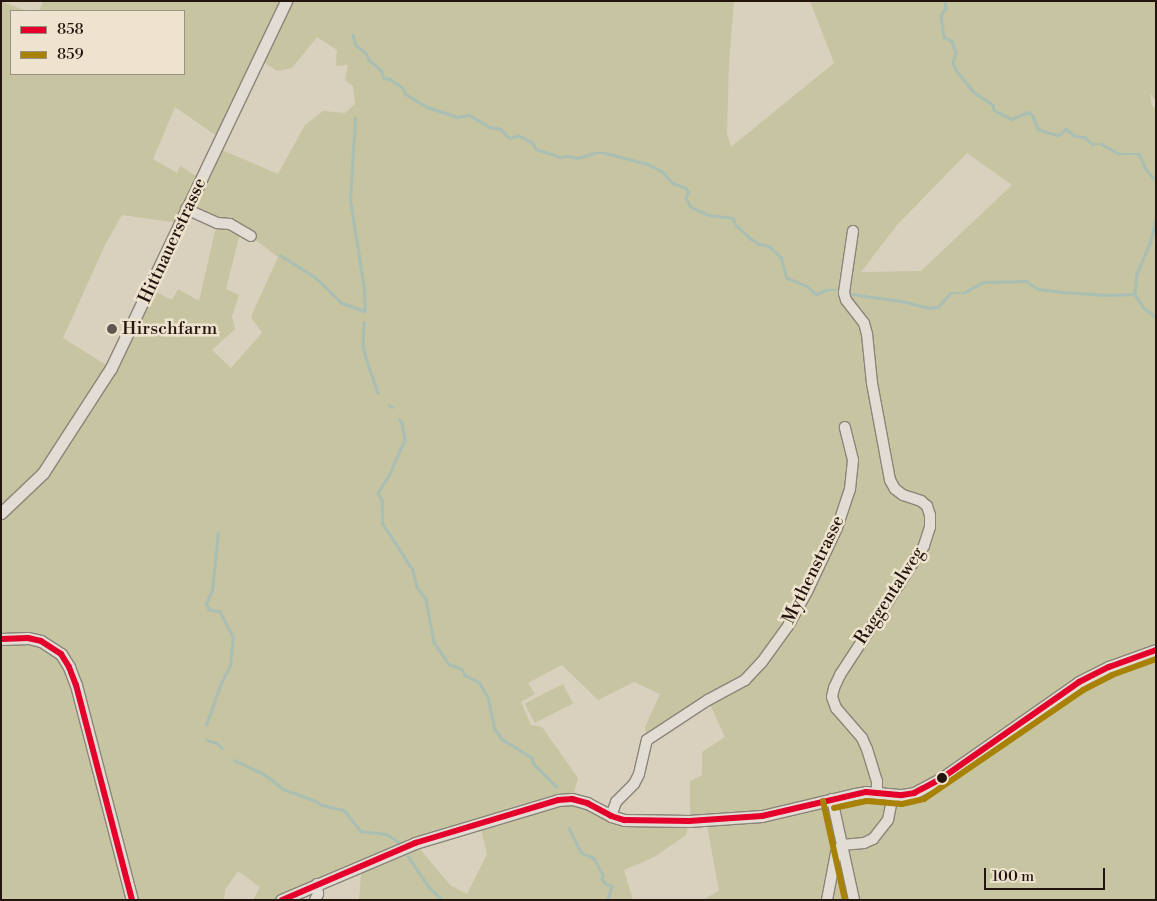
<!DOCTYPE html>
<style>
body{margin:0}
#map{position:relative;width:1157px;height:901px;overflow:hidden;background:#d9d0be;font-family:"Libre Bodoni",serif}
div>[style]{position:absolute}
.green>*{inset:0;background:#c7c4a1;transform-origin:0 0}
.stream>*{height:2.5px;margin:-1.25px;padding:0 1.25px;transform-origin:1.25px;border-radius:1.25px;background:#a9bfb4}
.roads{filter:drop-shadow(1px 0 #8a8479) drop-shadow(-1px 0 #8a8479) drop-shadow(0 1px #8a8479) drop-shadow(0 -1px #8a8479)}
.minor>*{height:10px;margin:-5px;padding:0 5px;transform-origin:5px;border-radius:5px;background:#e2ddd4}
.tertiary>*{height:11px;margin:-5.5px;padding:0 5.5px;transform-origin:5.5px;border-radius:5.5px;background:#e2ddd4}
.bus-1>*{height:6px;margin:-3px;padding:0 3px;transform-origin:3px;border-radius:3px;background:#e4002b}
.bus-2>*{height:6px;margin:-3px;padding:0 3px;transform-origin:3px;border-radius:3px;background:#a78206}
.dots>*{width:14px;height:14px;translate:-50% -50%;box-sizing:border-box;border:2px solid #ede3ce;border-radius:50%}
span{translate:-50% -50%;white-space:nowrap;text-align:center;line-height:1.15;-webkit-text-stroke:5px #ede3ce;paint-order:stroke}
.street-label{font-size:18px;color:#23140e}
.poi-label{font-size:18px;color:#23140e}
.left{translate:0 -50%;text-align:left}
.frame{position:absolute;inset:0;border:2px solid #23140e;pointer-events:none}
.legend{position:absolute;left:10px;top:10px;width:175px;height:65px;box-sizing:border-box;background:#ede3ce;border:1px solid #9c9081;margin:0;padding:6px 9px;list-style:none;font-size:15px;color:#23140e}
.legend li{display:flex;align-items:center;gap:10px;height:25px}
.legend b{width:25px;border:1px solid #9c9081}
.scale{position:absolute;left:984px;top:868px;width:121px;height:22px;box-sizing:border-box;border:2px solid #23140e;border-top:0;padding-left:6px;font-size:15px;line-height:18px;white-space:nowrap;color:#23140e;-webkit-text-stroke:4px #ede3ce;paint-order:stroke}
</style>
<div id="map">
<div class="green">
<div style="clip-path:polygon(evenodd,1px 1px,26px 11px,11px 11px,11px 74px,184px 74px,184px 11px,39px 11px,43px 1px,734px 1px,729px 63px,727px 133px,731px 147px,834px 63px,810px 1px,1156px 1px,1156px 102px,1150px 92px,1152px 106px,1156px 109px,1156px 900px,702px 900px,719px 891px,706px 820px,690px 821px,690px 781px,702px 775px,702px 752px,725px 737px,708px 700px,647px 740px,645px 727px,660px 694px,634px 682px,598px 700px,562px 665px,528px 683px,535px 694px,521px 702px,531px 725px,542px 727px,578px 778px,572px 799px,611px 816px,689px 821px,686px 835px,654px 857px,624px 870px,633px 900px,359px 900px,362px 865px,281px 900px,253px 900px,260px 887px,238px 871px,225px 890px,224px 900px,1px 900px,1px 1px,317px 37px,337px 50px,336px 66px,348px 65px,345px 80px,353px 86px,355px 104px,345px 113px,323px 111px,305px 125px,278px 174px,217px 148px,201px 179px,180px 166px,177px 173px,153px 159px,175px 107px,221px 139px,259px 59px,277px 71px,292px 68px,317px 37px,1px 1px,967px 153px,1012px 185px,921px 271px,861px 272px,897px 225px,967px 153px,1px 1px,186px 210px,217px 223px,199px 301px,178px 289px,172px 300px,150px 289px,111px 368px,63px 338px,105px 245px,122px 215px,180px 223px,186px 210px,1px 1px,241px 229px,278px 257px,251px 317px,262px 333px,231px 368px,212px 350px,235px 329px,232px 317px,239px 295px,226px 289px,241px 229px,1px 1px,480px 825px,487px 854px,467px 894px,450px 885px,415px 843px,480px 825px)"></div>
<div style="left:563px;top:684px;width:22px;height:43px;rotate:63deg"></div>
</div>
<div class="stream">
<div style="left:945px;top:1px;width:7px;rotate:82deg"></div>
<div style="left:946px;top:8px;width:9px;rotate:122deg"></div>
<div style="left:941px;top:16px;width:21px;rotate:82deg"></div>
<div style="left:944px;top:37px;width:9px;rotate:27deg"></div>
<div style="left:952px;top:41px;width:13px;rotate:72deg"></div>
<div style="left:956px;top:53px;width:10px;rotate:107deg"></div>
<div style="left:953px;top:63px;width:8px;rotate:67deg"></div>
<div style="left:956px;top:70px;width:28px;rotate:51deg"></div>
<div style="left:974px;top:92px;width:23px;rotate:34deg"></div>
<div style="left:993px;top:105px;width:5px;rotate:79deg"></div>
<div style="left:994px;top:110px;width:19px;rotate:28deg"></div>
<div style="left:1011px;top:119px;width:19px;rotate:-21deg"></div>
<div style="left:1029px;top:112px;width:6px;rotate:45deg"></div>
<div style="left:1033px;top:116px;width:14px;rotate:69deg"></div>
<div style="left:1038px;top:129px;width:9px;rotate:21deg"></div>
<div style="left:1046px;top:132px;width:12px;rotate:14deg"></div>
<div style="left:1058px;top:135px;width:10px;rotate:-37deg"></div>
<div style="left:1066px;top:129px;width:11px;rotate:38deg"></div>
<div style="left:1075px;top:136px;width:10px;rotate:6deg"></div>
<div style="left:1085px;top:137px;width:10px;rotate:45deg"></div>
<div style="left:1092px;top:144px;width:9px"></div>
<div style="left:1101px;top:144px;width:21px;rotate:28deg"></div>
<div style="left:1120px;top:154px;width:19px"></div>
<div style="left:1139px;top:154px;width:17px;rotate:65deg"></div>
<div style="left:1146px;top:169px;width:16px;rotate:50deg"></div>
<div style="left:353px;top:35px;width:10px;rotate:73deg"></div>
<div style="left:356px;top:45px;width:13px;rotate:39deg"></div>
<div style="left:366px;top:53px;width:8px;rotate:67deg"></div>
<div style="left:369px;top:60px;width:16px;rotate:40deg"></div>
<div style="left:381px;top:70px;width:9px;rotate:69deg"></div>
<div style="left:384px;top:78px;width:6px;rotate:9deg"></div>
<div style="left:390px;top:79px;width:14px;rotate:34deg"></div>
<div style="left:402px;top:87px;width:8px;rotate:60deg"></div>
<div style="left:406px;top:94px;width:25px;rotate:32deg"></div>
<div style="left:427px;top:107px;width:32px;rotate:18deg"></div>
<div style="left:457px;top:117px;width:12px;rotate:-9deg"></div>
<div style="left:469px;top:115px;width:24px;rotate:30deg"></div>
<div style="left:490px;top:127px;width:11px;rotate:10deg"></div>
<div style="left:501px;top:129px;width:9px;rotate:49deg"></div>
<div style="left:507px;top:136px;width:4px;rotate:27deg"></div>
<div style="left:511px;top:138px;width:8px;rotate:-23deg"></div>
<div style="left:518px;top:135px;width:17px;rotate:28deg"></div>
<div style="left:533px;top:143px;width:7px;rotate:63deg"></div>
<div style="left:536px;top:149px;width:25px;rotate:18deg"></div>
<div style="left:560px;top:157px;width:8px;rotate:-7deg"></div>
<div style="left:568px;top:156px;width:10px;rotate:11deg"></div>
<div style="left:578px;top:158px;width:17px;rotate:-17deg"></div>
<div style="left:594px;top:153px;width:11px"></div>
<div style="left:605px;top:153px;width:44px;rotate:14.3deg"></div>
<div style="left:648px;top:164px;width:17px;rotate:28deg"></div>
<div style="left:663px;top:172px;width:15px;rotate:48deg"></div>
<div style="left:673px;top:183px;width:14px;rotate:21deg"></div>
<div style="left:686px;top:188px;width:5px;rotate:53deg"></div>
<div style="left:689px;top:192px;width:7px;rotate:117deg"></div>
<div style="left:686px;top:198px;width:10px;rotate:61deg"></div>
<div style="left:691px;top:207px;width:20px;rotate:24deg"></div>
<div style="left:709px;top:215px;width:24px;rotate:7deg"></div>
<div style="left:733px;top:218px;width:8px;rotate:67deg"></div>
<div style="left:736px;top:225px;width:19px;rotate:43deg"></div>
<div style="left:750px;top:238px;width:11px;rotate:34deg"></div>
<div style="left:759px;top:244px;width:10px;rotate:11deg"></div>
<div style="left:769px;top:246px;width:16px;rotate:43deg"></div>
<div style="left:781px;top:257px;width:22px;rotate:74deg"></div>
<div style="left:787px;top:278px;width:22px;rotate:22deg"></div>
<div style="left:807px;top:286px;width:12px;rotate:42deg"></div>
<div style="left:816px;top:294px;width:12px;rotate:-20deg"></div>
<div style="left:827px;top:290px;width:9px"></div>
<div style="left:1156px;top:218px;width:24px;rotate:102deg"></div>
<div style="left:1151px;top:241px;width:36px;rotate:113deg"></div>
<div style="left:1137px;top:274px;width:20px;rotate:96deg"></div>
<div style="left:1135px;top:294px;width:15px;rotate:58deg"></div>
<div style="left:1143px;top:307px;width:16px;rotate:38deg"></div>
<div style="left:280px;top:255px;width:41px;rotate:32.2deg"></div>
<div style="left:315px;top:277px;width:37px;rotate:44deg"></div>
<div style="left:342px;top:303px;width:24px;rotate:19deg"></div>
<div style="left:365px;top:311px;width:22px;rotate:-93deg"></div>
<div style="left:364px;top:289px;width:90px;rotate:-98.9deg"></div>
<div style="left:350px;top:200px;width:82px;rotate:-86.5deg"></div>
<div style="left:852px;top:294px;width:55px;rotate:8.4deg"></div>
<div style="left:906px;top:302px;width:23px;rotate:15deg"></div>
<div style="left:928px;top:308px;width:10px;rotate:-6deg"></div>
<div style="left:938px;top:307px;width:18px;rotate:-49deg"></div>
<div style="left:950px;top:293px;width:13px"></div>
<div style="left:963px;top:293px;width:23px;rotate:-29deg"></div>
<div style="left:983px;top:282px;width:43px;rotate:-1.3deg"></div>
<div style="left:1026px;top:281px;width:14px;rotate:34deg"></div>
<div style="left:1038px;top:289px;width:24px;rotate:7deg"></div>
<div style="left:1062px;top:292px;width:45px;rotate:3.8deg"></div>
<div style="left:1107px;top:295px;width:28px;rotate:-2deg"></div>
<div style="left:364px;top:322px;width:23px;rotate:92deg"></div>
<div style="left:363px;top:345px;width:13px;rotate:77deg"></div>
<div style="left:366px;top:358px;width:37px;rotate:71deg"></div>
<div style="left:389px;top:405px;width:4px;rotate:27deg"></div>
<div style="left:399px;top:419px;width:5px;rotate:53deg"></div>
<div style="left:402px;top:423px;width:17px;rotate:80deg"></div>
<div style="left:405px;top:440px;width:39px;rotate:114deg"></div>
<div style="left:389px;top:476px;width:20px;rotate:123deg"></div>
<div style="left:378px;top:493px;width:8px;rotate:60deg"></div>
<div style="left:382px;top:500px;width:24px;rotate:88deg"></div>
<div style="left:383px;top:524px;width:55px;rotate:56.9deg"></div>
<div style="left:413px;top:570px;width:17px;rotate:77deg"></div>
<div style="left:417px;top:587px;width:15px;rotate:53deg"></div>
<div style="left:426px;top:599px;width:44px;rotate:79.5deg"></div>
<div style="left:434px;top:642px;width:27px;rotate:56deg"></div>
<div style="left:449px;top:664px;width:14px;rotate:21deg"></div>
<div style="left:462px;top:669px;width:7px;rotate:63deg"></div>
<div style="left:465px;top:675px;width:16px;rotate:27deg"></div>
<div style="left:479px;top:682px;width:17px;rotate:59deg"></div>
<div style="left:488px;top:697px;width:33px;rotate:78deg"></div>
<div style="left:495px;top:729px;width:12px;rotate:55deg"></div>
<div style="left:502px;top:739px;width:36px;rotate:32deg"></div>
<div style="left:532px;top:758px;width:5px;rotate:79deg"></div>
<div style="left:533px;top:763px;width:33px;rotate:45deg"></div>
<div style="left:206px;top:725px;width:45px;rotate:-70.3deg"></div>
<div style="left:221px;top:683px;width:20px;rotate:-63deg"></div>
<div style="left:230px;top:665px;width:27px;rotate:-84deg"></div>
<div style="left:233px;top:638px;width:29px;rotate:-117deg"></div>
<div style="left:220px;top:612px;width:11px;rotate:-170deg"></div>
<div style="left:209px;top:610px;width:7px;rotate:-117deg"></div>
<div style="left:206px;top:604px;width:15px;rotate:-67deg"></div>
<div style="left:212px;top:590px;width:57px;rotate:-84deg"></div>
<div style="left:207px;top:740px;width:10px;rotate:17deg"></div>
<div style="left:217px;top:743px;width:7px;rotate:45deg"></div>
<div style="left:234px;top:760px;width:33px;rotate:25deg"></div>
<div style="left:264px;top:774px;width:24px;rotate:38deg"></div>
<div style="left:283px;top:789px;width:33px;rotate:20deg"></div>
<div style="left:314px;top:800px;width:9px;rotate:32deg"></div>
<div style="left:322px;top:805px;width:23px;rotate:13deg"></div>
<div style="left:344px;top:810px;width:27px;rotate:51deg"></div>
<div style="left:361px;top:831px;width:26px;rotate:7deg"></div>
<div style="left:387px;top:834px;width:16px;rotate:35deg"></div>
<div style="left:569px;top:828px;width:28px;rotate:63deg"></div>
<div style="left:582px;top:853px;width:13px;rotate:23deg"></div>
<div style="left:594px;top:858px;width:19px;rotate:62deg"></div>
<div style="left:603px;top:875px;width:4px;rotate:104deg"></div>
<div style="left:602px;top:879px;width:6px;rotate:51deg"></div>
<div style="left:606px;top:884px;width:6px;rotate:18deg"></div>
<div style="left:612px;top:886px;width:15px;rotate:106deg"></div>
<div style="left:408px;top:856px;width:36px;rotate:56deg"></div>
<div style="left:428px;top:886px;width:20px;rotate:45deg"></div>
</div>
<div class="roads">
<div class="minor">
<div style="left:186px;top:209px;width:34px;rotate:24deg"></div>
<div style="left:217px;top:223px;width:13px;rotate:4deg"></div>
<div style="left:230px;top:224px;width:24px;rotate:30deg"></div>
<div style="left:853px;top:231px;width:63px;rotate:98.3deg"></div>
<div style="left:844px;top:293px;width:7px;rotate:74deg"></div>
<div style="left:846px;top:300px;width:29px;rotate:52deg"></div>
<div style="left:864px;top:323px;width:11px;rotate:75deg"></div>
<div style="left:867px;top:334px;width:49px;rotate:84.2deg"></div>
<div style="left:872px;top:383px;width:99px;rotate:79.5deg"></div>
<div style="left:890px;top:480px;width:10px;rotate:61deg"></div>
<div style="left:895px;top:489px;width:10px;rotate:37deg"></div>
<div style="left:903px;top:495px;width:19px;rotate:18deg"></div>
<div style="left:921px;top:501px;width:8px;rotate:40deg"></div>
<div style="left:927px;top:506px;width:9px;rotate:72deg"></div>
<div style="left:930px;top:515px;width:12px;rotate:90deg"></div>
<div style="left:930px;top:527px;width:20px;rotate:108deg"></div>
<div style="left:924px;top:546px;width:154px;rotate:123.1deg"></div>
<div style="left:840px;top:675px;width:14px;rotate:115deg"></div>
<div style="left:834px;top:688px;width:9px;rotate:103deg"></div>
<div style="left:832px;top:697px;width:12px;rotate:70deg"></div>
<div style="left:836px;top:708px;width:40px;rotate:49deg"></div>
<div style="left:862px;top:738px;width:12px;rotate:66deg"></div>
<div style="left:867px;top:749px;width:34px;rotate:73deg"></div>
<div style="left:877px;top:781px;width:12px;rotate:90deg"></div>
<div style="left:832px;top:799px;width:103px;rotate:77.7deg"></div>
<div style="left:611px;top:816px;width:15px;rotate:-70deg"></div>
<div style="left:616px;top:802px;width:25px;rotate:-45deg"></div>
<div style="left:634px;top:784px;width:11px;rotate:-63deg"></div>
<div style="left:639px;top:774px;width:35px;rotate:-77deg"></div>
<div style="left:647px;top:740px;width:73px;rotate:-33.3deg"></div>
<div style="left:708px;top:700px;width:42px;rotate:-28.4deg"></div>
<div style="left:745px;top:680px;width:25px;rotate:-47deg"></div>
<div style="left:762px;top:662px;width:44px;rotate:-54.2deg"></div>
<div style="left:788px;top:626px;width:39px;rotate:-61deg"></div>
<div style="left:807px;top:592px;width:71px;rotate:-64.9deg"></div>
<div style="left:837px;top:528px;width:41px;rotate:-71.6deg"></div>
<div style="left:850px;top:489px;width:29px;rotate:-84deg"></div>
<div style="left:853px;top:460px;width:34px;rotate:-104deg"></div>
<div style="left:315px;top:900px;width:7px;rotate:-63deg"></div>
<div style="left:318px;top:894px;width:10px;rotate:-96deg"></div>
<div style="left:827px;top:900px;width:48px;rotate:-79.2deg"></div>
<div style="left:836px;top:853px;width:10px;rotate:-53deg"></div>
<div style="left:842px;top:845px;width:22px;rotate:-5deg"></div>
<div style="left:864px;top:843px;width:10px;rotate:-24deg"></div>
<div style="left:873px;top:839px;width:24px;rotate:-52deg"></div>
<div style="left:888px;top:820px;width:25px;rotate:-79deg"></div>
</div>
<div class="tertiary">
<div style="left:1px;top:513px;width:58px;rotate:-43.6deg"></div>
<div style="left:43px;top:473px;width:125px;rotate:-57.1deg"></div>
<div style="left:111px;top:368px;width:407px;rotate:-64.5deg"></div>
<div style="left:1px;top:639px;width:27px;rotate:-2deg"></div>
<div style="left:28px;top:638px;width:13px;rotate:13deg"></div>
<div style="left:41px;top:641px;width:24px;rotate:33deg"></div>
<div style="left:61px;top:654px;width:15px;rotate:58deg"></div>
<div style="left:69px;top:667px;width:19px;rotate:69deg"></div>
<div style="left:76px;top:685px;width:222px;rotate:75.4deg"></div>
<div style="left:281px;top:900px;width:146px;rotate:-23deg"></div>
<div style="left:415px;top:843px;width:149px;rotate:-16.7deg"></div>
<div style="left:558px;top:800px;width:14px;rotate:-4deg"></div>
<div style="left:572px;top:799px;width:16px;rotate:15deg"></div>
<div style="left:587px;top:803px;width:27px;rotate:28deg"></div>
<div style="left:611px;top:816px;width:14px;rotate:17deg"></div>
<div style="left:624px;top:820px;width:65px;rotate:0.9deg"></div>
<div style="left:689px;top:821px;width:73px;rotate:-3.9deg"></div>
<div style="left:762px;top:816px;width:96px;rotate:-13.3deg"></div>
<div style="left:855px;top:794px;width:11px;rotate:-10deg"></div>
<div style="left:866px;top:792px;width:36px;rotate:5deg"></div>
<div style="left:902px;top:795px;width:12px;rotate:-9deg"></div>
<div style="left:914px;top:793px;width:32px;rotate:-28deg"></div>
<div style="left:942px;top:778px;width:167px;rotate:-35deg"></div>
<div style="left:1079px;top:682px;width:34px;rotate:-27deg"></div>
<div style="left:1109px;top:667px;width:50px;rotate:-19.9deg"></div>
</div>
</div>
<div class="bus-1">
<div style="left:1px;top:639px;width:27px;rotate:-2deg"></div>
<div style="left:28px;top:638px;width:13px;rotate:13deg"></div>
<div style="left:41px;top:641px;width:24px;rotate:33deg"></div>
<div style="left:61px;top:654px;width:15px;rotate:58deg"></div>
<div style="left:69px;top:667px;width:19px;rotate:69deg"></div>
<div style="left:76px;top:685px;width:222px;rotate:75.4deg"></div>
<div style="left:282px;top:900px;width:145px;rotate:-23.2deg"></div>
<div style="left:415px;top:843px;width:149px;rotate:-16.7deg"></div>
<div style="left:558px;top:800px;width:14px;rotate:-4deg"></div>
<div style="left:572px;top:799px;width:16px;rotate:15deg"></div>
<div style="left:587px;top:803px;width:27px;rotate:28deg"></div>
<div style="left:611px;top:816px;width:14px;rotate:17deg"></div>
<div style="left:624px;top:820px;width:65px;rotate:0.9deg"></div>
<div style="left:689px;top:821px;width:73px;rotate:-3.9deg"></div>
<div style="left:762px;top:816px;width:107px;rotate:-13deg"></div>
<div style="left:866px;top:792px;width:36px;rotate:5deg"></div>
<div style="left:902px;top:795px;width:12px;rotate:-9deg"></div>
<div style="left:914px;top:793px;width:32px;rotate:-28deg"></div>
<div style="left:942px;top:778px;width:167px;rotate:-35deg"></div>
<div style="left:1079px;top:682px;width:34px;rotate:-27deg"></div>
<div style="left:1109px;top:667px;width:50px;rotate:-19.9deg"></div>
</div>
<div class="bus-2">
<div style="left:823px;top:801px;width:101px;rotate:77.5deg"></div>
<div style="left:834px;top:808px;width:34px;rotate:-12deg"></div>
<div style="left:867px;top:801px;width:35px;rotate:5deg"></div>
<div style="left:902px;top:804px;width:23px;rotate:-13deg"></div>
<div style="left:924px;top:799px;width:193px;rotate:-34.4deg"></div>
<div style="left:1083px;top:690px;width:33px;rotate:-27deg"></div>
<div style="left:1112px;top:675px;width:47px;rotate:-20deg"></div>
</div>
<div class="dots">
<div style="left:112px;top:329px;background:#63564c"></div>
<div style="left:942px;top:778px;background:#23140e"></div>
</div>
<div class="street-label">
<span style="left:173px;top:241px;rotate:-65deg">Hittnauerstrasse</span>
<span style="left:814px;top:570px;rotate:-64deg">Mythenstrasse</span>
<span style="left:890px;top:596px;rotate:-57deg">Raggentalweg</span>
</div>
<div class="poi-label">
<span class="left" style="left:122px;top:329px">Hirschfarm</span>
</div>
<div class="frame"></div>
<ul class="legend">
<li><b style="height:6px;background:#e4002b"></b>858</li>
<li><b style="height:6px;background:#a78206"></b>859</li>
</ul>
<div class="scale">100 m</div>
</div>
